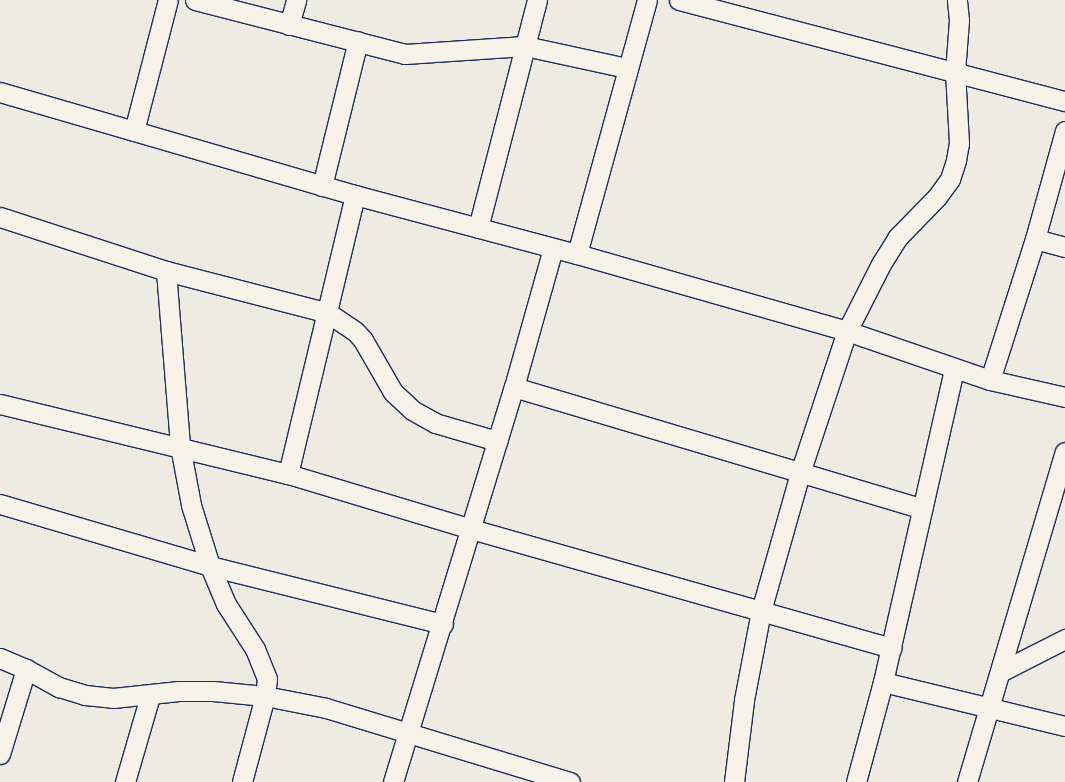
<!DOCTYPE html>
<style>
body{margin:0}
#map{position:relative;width:1065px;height:782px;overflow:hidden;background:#eeebe2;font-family:"Architects Daughter",sans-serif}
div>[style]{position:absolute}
.roads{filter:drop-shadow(1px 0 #1b2f5e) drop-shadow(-1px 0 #1b2f5e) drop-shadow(0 1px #1b2f5e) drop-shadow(0 -1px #1b2f5e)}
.minor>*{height:19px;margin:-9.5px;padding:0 9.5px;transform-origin:9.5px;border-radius:9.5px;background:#f7f3e8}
span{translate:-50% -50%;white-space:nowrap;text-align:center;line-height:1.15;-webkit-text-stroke:3px #f7f3e8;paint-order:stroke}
</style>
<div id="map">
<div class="roads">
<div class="minor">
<div style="left:195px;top:0;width:217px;rotate:14.4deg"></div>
<div style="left:405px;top:54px;width:120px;rotate:-3.8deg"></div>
<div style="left:525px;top:46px;width:104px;rotate:12.2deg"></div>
<div style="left:679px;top:0;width:399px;rotate:14.7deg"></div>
<div style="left:289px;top:25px;width:26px;rotate:-74deg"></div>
<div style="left:0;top:92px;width:370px;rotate:16.2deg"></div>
<div style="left:355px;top:195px;width:230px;rotate:14.9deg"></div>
<div style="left:577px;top:254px;width:281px;rotate:15.9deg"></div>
<div style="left:847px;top:331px;width:151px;rotate:18.9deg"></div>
<div style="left:990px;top:380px;width:77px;rotate:12.8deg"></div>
<div style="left:134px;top:131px;width:135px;rotate:-75.5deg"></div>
<div style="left:322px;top:186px;width:149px;rotate:-76.1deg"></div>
<div style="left:0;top:217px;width:175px;rotate:18deg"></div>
<div style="left:166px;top:271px;width:167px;rotate:14.5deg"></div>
<div style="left:328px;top:313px;width:32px;rotate:34deg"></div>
<div style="left:355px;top:331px;width:12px;rotate:48deg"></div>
<div style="left:363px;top:340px;width:60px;rotate:60deg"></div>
<div style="left:393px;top:392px;width:26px;rotate:43deg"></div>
<div style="left:412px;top:410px;width:26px;rotate:29deg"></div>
<div style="left:435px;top:423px;width:65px;rotate:16.2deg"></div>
<div style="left:478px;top:228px;width:236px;rotate:-75.5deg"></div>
<div style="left:1035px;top:239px;width:31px;rotate:15deg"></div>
<div style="left:577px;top:254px;width:263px;rotate:-74.6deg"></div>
<div style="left:166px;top:271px;width:176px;rotate:85.4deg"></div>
<div style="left:180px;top:446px;width:60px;rotate:79.4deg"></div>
<div style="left:191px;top:505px;width:64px;rotate:72.7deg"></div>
<div style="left:210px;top:566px;width:41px;rotate:67.2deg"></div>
<div style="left:226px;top:604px;width:54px;rotate:57.2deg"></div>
<div style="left:255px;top:649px;width:32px;rotate:68deg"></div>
<div style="left:267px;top:679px;width:17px;rotate:97deg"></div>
<div style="left:265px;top:696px;width:89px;rotate:105deg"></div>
<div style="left:990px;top:380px;width:148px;rotate:-72.3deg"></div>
<div style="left:1035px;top:239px;width:112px;rotate:-74.5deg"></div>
<div style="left:514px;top:387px;width:426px;rotate:16.6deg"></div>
<div style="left:0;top:404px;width:296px;rotate:13.7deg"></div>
<div style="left:288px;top:474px;width:191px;rotate:16.7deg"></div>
<div style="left:471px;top:529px;width:437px;rotate:15.8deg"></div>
<div style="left:288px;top:474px;width:287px;rotate:-76.5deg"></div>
<div style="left:0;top:504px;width:219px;rotate:16.4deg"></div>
<div style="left:210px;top:566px;width:240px;rotate:14deg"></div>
<div style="left:0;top:658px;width:28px;rotate:23deg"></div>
<div style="left:26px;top:669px;width:38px;rotate:29deg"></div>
<div style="left:59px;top:687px;width:27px;rotate:17deg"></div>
<div style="left:85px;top:695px;width:28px;rotate:6deg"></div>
<div style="left:113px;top:698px;width:66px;rotate:-6.1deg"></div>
<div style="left:179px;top:691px;width:34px"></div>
<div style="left:213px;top:691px;width:52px;rotate:5.5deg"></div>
<div style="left:265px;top:696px;width:62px;rotate:11.1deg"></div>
<div style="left:326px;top:708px;width:255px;rotate:16.9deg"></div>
<div style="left:1002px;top:671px;width:71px;rotate:-26.9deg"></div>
<div style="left:883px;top:682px;width:187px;rotate:13.6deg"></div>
<div style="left:0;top:754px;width:89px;rotate:-73deg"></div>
<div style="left:125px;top:782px;width:90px;rotate:-73.8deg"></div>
<div style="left:393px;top:782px;width:413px;rotate:-73deg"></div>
<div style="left:514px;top:387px;width:144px;rotate:-74.3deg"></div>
<div style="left:734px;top:782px;width:83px;rotate:-83deg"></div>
<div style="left:744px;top:700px;width:91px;rotate:-79.2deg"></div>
<div style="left:761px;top:611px;width:143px;rotate:-74.2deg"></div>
<div style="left:800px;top:473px;width:150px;rotate:-71.7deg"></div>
<div style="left:847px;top:331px;width:75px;rotate:-63.1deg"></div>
<div style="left:881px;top:264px;width:31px;rotate:-58deg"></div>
<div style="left:897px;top:238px;width:57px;rotate:-45.7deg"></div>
<div style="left:937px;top:197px;width:22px;rotate:-54deg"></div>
<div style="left:950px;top:179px;width:20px;rotate:-72deg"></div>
<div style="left:956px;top:160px;width:17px;rotate:-80deg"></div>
<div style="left:959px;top:143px;width:71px;rotate:-93.2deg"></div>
<div style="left:955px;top:72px;width:52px;rotate:-85.6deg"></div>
<div style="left:959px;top:20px;width:20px;rotate:-96deg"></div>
<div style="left:856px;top:782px;width:104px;rotate:-74.9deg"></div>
<div style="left:883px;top:682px;width:321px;rotate:-77.2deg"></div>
<div style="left:967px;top:782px;width:344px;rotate:-73.5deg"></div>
</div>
</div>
</div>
